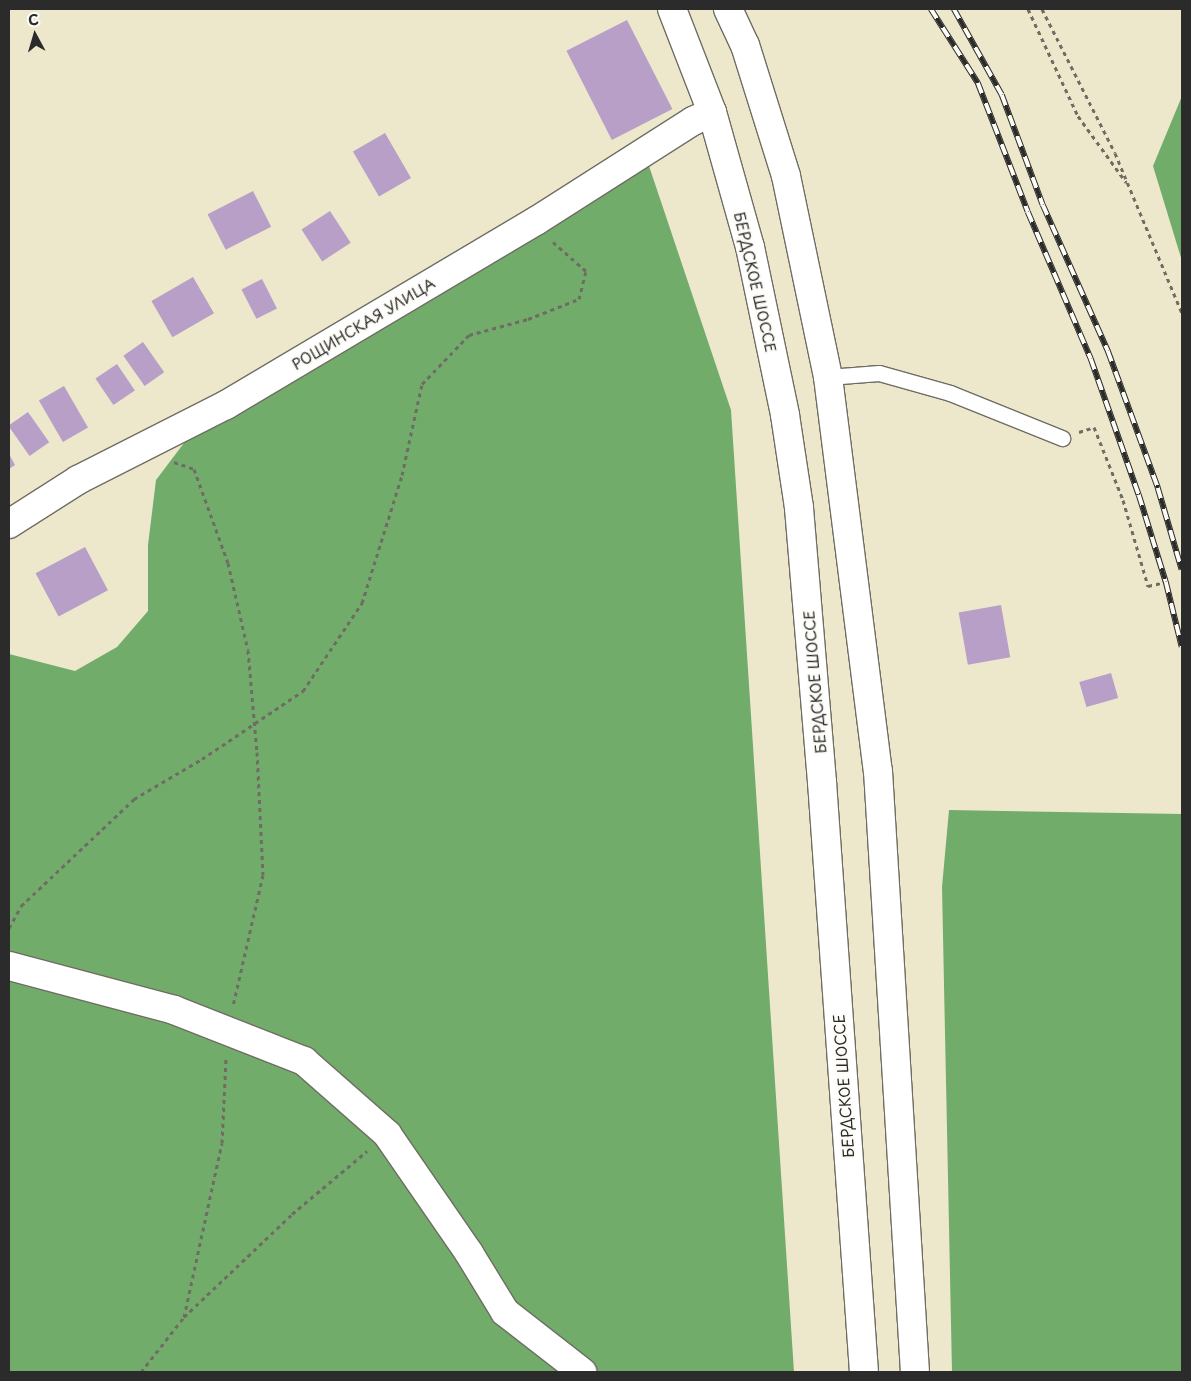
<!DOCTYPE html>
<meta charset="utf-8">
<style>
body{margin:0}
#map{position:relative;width:1191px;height:1381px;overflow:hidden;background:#ede8cc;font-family:"Playpen Sans",sans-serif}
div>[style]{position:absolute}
.forest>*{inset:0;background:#72ac6a}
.building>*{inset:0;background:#b89fc8;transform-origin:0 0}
.path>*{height:3px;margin-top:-1.5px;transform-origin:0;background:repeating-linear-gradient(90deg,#6f6d63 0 4px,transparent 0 8px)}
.roads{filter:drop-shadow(1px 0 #6f6d63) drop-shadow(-1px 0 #6f6d63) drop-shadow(0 1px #6f6d63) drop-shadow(0 -1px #6f6d63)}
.service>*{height:15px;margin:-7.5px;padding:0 7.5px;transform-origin:7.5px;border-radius:7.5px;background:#fff}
.minor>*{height:28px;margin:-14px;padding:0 14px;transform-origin:14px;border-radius:14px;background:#fff}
.tertiary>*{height:28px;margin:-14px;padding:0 14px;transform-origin:14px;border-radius:14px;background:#fff}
.trunk>*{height:28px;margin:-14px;padding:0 14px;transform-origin:14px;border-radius:14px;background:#fff}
.rail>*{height:5.5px;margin-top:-2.75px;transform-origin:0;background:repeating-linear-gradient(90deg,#fdfcf7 0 11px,#2b2b2b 0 22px);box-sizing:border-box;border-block:1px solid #2b2b2b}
span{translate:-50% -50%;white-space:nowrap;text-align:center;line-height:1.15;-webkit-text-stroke:4.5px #fdfcf7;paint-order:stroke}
.street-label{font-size:15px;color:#2b2b2b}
.frame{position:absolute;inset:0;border:10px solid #2b2b2b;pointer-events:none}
.north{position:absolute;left:10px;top:10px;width:50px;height:50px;-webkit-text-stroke:4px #fdfcf7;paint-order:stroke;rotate:354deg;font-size:14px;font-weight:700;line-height:20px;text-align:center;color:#2b2b2b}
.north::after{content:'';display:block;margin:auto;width:18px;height:22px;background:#2b2b2b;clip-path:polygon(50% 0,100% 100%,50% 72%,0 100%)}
</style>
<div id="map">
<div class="forest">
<div style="clip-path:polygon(1182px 96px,1182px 261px,1153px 166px)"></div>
<div style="clip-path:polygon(647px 160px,731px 410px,794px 1372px,9px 1372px,9px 654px,75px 671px,117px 647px,148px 611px,148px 545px,156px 480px,187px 439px)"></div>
<div style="clip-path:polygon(949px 810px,1182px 814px,1182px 1372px,952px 1372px,942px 887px)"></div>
</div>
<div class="building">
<div style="left:627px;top:20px;width:100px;height:68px;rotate:63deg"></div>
<div style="left:385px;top:133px;width:52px;height:37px;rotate:60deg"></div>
<div style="left:253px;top:191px;width:40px;height:51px;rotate:63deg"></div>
<div style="left:330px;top:211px;width:38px;height:34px;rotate:57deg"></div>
<div style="left:193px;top:277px;width:42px;height:48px;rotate:60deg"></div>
<div style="left:262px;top:279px;width:33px;height:23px;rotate:63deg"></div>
<div style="left:143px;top:342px;width:37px;height:24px;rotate:55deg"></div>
<div style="left:117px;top:364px;width:32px;height:26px;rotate:56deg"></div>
<div style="left:64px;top:386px;width:48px;height:29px;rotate:60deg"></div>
<div style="left:28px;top:412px;width:37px;height:24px;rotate:55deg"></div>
<div style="clip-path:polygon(9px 454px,15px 465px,9px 469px)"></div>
<div style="left:85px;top:547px;width:49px;height:56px;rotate:62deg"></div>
<div style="left:1001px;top:605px;width:53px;height:43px;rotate:80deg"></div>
<div style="left:1111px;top:673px;width:26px;height:33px;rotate:74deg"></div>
</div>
<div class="path">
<div style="left:1028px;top:9px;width:118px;rotate:65deg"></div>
<div style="left:1078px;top:116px;width:82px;rotate:54deg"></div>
<div style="left:1042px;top:9px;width:161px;rotate:63.1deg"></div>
<div style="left:1115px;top:153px;width:173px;rotate:67.3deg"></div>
<div style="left:1079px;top:432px;width:16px;rotate:-18deg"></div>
<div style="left:1094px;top:427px;width:79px;rotate:68.3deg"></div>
<div style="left:1123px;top:500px;width:90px;rotate:73.8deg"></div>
<div style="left:1148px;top:586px;width:18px;rotate:-13deg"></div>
<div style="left:174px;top:462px;width:21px;rotate:19deg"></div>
<div style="left:194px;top:469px;width:100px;rotate:70.1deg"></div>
<div style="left:228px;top:563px;width:89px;rotate:77.1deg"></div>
<div style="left:248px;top:650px;width:102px;rotate:85deg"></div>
<div style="left:257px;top:752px;width:123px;rotate:87.2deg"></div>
<div style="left:263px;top:875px;width:134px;rotate:102.9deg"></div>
<div style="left:9px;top:928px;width:25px;rotate:-61deg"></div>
<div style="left:21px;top:906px;width:156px;rotate:-43.4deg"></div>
<div style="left:134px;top:799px;width:79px;rotate:-30.5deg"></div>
<div style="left:202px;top:759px;width:122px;rotate:-34deg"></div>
<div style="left:303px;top:691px;width:106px;rotate:-56.2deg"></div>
<div style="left:362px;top:603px;width:134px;rotate:-72.6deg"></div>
<div style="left:402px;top:475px;width:93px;rotate:-77.6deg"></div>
<div style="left:422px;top:384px;width:68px;rotate:-46.2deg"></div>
<div style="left:469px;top:335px;width:61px;rotate:-15.2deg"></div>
<div style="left:528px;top:319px;width:55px;rotate:-21.4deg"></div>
<div style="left:579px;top:299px;width:29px;rotate:-76deg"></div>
<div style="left:586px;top:271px;width:44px;rotate:-138.7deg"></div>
<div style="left:184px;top:1317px;width:149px;rotate:-43.6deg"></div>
<div style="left:292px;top:1214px;width:98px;rotate:-40deg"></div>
<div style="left:141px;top:1372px;width:70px;rotate:-52deg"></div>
<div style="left:184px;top:1317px;width:178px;rotate:-77.7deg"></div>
<div style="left:222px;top:1143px;width:86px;rotate:-87.3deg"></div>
</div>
<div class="roads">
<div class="service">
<div style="left:828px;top:377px;width:51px;rotate:-4.5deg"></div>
<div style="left:879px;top:373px;width:74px;rotate:15.7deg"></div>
<div style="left:950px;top:393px;width:121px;rotate:21.9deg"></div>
</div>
<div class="minor">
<div style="left:9px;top:524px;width:82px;rotate:-32.5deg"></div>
<div style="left:78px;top:480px;width:166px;rotate:-26.9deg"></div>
<div style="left:226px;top:405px;width:360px;rotate:-30.7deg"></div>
<div style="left:536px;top:221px;width:186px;rotate:-32.5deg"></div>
<div style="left:693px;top:121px;width:21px;rotate:-25deg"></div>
</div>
<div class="tertiary">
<div style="left:9px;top:966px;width:171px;rotate:14.9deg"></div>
<div style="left:174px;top:1010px;width:140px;rotate:21.4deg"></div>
<div style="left:304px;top:1061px;width:111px;rotate:41.3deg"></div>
<div style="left:387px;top:1134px;width:145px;rotate:55.4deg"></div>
<div style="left:469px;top:1253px;width:69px;rotate:58.6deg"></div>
<div style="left:505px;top:1312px;width:98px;rotate:37.9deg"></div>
</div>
<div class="trunk">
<div style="left:672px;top:9px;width:110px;rotate:68.8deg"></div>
<div style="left:712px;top:112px;width:140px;rotate:74.3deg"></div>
<div style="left:750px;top:247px;width:172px;rotate:78.2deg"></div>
<div style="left:785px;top:415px;width:94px;rotate:81.4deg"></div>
<div style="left:799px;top:508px;width:275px;rotate:85.2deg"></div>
<div style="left:822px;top:782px;width:591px;rotate:85.93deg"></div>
<div style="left:728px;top:9px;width:40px;rotate:65deg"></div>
<div style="left:745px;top:45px;width:137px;rotate:72.6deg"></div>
<div style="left:786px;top:176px;width:205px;rotate:78.2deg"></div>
<div style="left:828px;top:377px;width:397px;rotate:82.8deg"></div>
<div style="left:878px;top:771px;width:602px;rotate:86.48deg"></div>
</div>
</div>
<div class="rail">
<div style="left:931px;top:9px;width:88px;rotate:57.6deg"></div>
<div style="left:978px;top:83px;width:138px;rotate:68.8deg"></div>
<div style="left:1028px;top:212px;width:160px;rotate:66.8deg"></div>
<div style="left:1091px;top:359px;width:144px;rotate:70.6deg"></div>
<div style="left:1139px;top:495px;width:91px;rotate:72.8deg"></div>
<div style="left:1166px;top:582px;width:67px;rotate:76.2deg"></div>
<div style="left:954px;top:9px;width:98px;rotate:60.8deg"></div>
<div style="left:1002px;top:95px;width:117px;rotate:69.6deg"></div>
<div style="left:1043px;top:205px;width:160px;rotate:66deg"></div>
<div style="left:1108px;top:351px;width:146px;rotate:69.9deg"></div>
<div style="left:1158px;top:488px;width:85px;rotate:73.7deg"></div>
</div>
<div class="street-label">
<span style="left:756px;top:282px;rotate:77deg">БЕРДСКОЕ ШОССЕ</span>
<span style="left:363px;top:323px;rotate:-31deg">РОЩИНСКАЯ УЛИЦА</span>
<span style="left:814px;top:682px;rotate:-95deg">БЕРДСКОЕ ШОССЕ</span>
<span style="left:843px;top:1086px;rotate:-94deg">БЕРДСКОЕ ШОССЕ</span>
</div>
<div class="frame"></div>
<div class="north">С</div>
</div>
